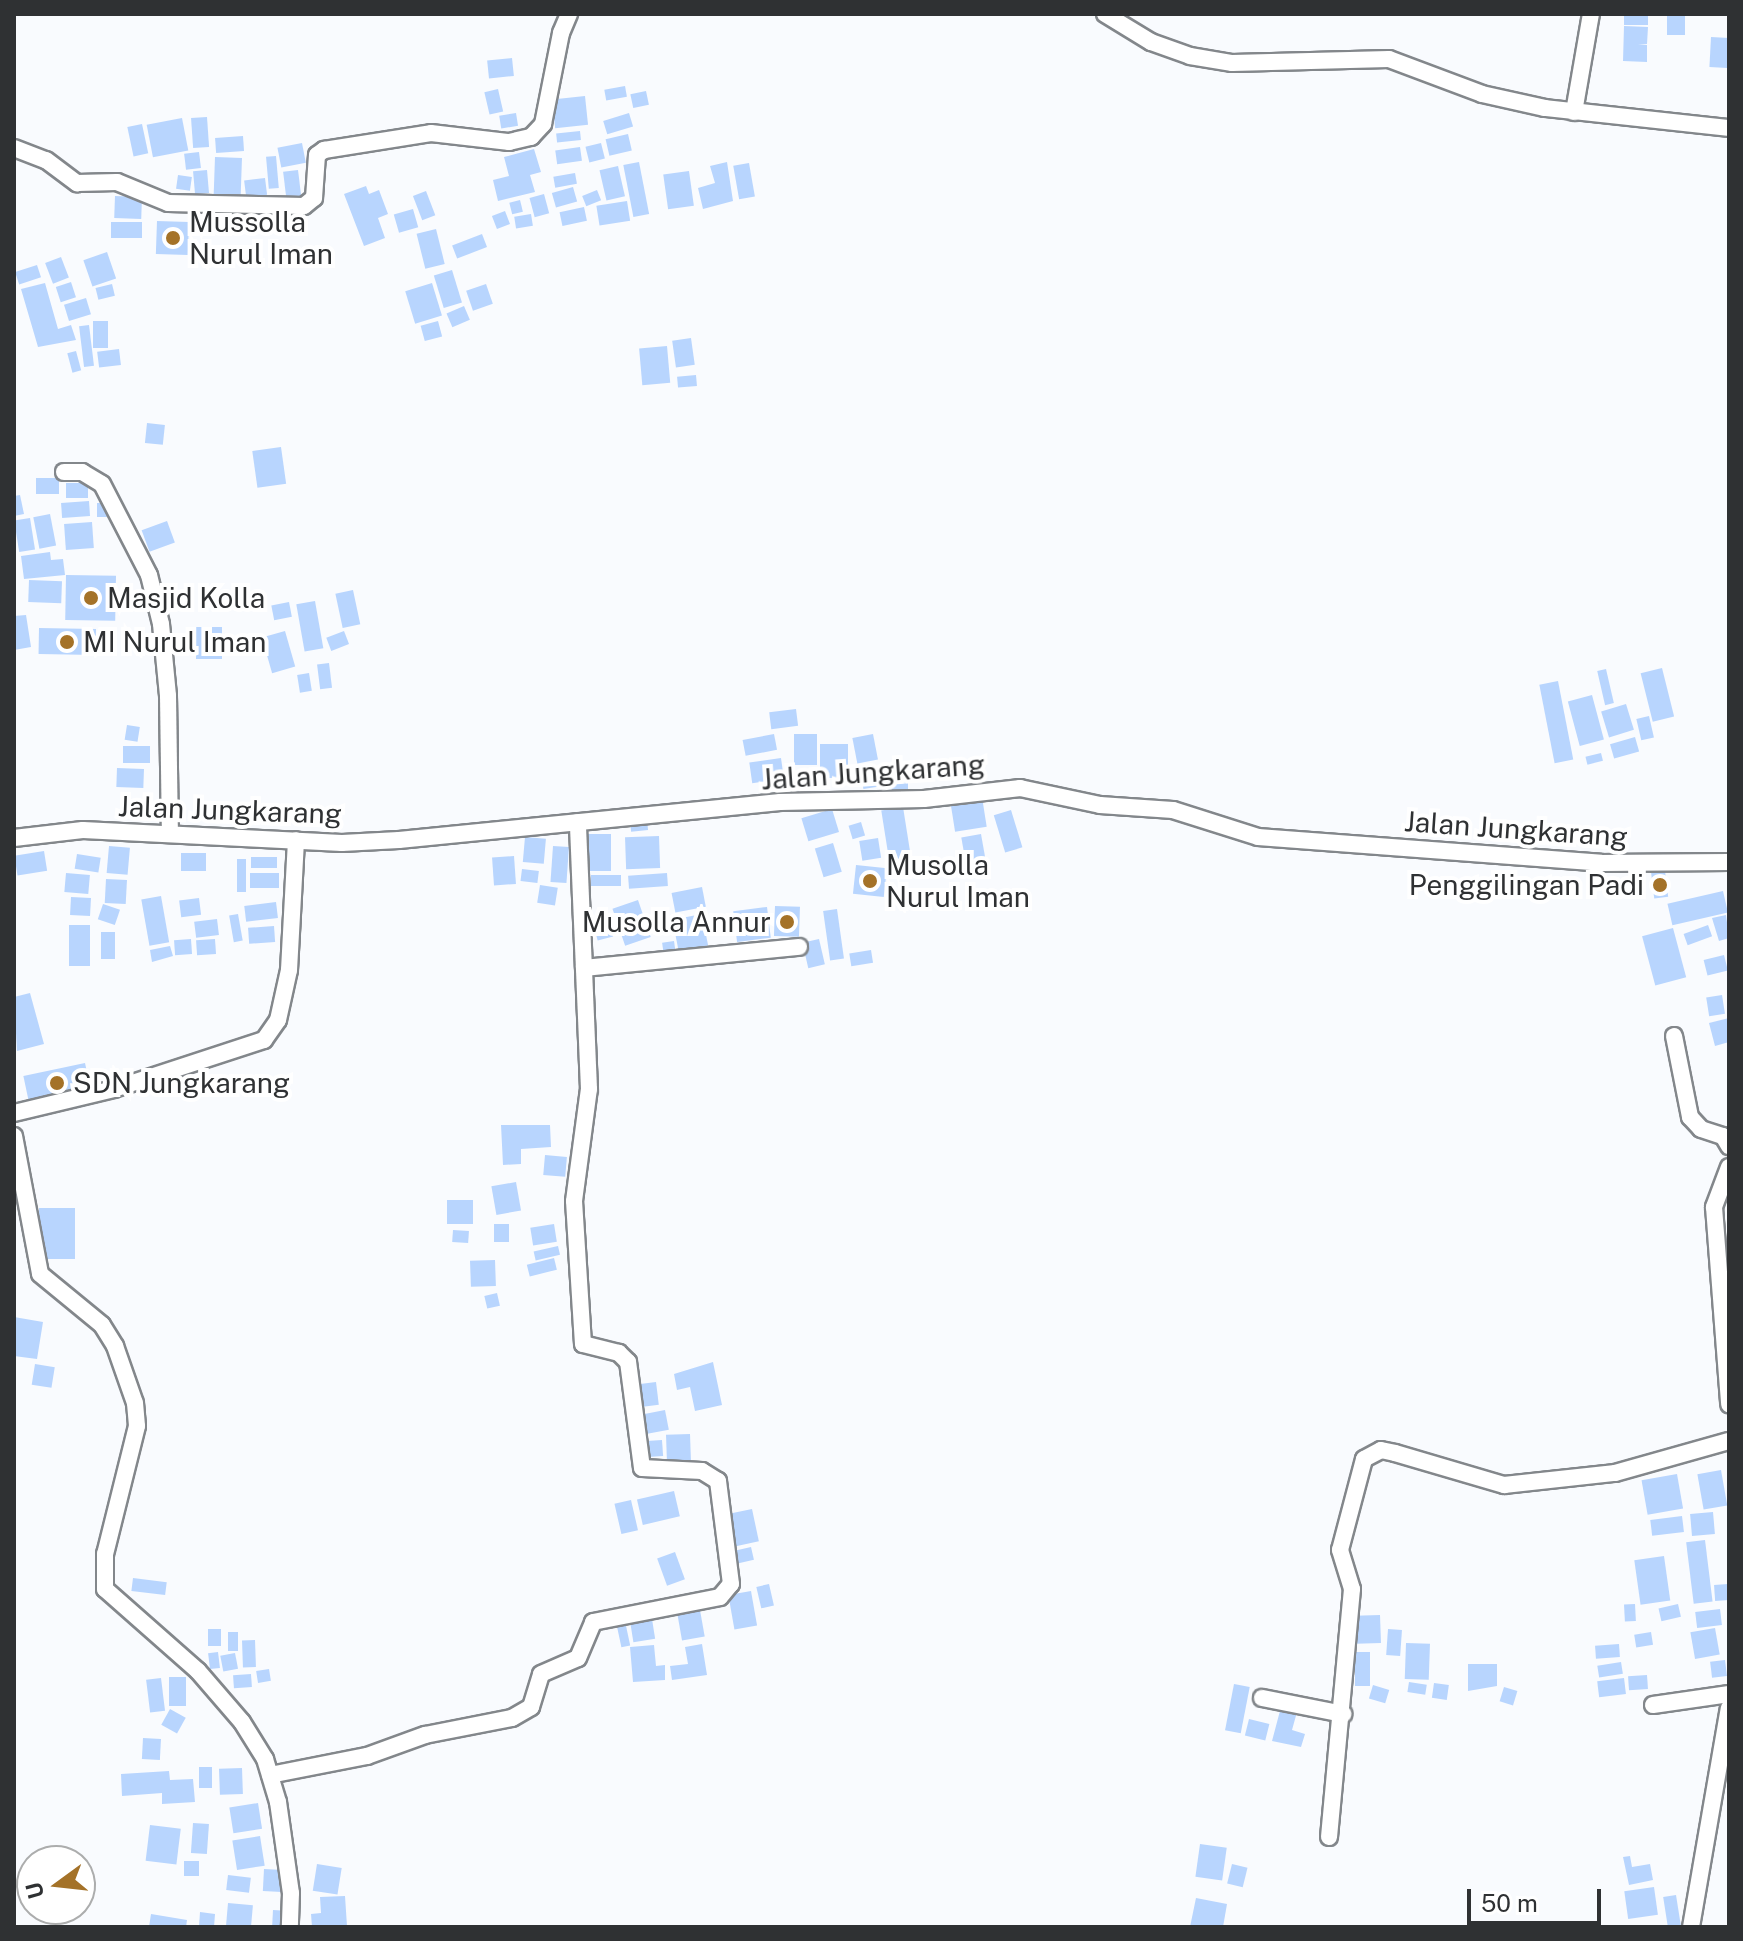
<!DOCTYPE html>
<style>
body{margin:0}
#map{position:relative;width:1743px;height:1941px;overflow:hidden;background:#f9fbfe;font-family:"Public Sans",sans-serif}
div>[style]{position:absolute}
.building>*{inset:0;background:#b8d5fe;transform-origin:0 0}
.roads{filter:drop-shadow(2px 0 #83878b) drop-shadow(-2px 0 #83878b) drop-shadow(0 2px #83878b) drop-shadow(0 -2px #83878b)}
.street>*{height:16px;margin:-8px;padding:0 8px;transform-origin:8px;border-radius:8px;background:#fff}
.dots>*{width:22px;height:22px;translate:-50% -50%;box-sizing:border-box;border:4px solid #fff;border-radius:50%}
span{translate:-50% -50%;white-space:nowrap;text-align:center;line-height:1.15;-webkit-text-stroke:8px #fff;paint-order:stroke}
.poi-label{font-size:28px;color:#2f3133}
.left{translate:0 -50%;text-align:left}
.right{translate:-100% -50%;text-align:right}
.street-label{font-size:28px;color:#2f3133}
.frame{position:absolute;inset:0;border:16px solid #2f3133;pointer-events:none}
.north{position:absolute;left:16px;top:1845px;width:80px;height:80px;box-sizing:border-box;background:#fff;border:2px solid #acadad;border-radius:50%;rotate:255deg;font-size:22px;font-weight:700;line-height:32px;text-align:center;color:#2f3133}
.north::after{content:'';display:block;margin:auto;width:28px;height:36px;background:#a47228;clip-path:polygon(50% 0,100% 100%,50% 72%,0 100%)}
.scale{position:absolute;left:1467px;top:1889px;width:134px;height:36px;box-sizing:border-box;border:4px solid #2f3133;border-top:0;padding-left:10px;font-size:24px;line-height:28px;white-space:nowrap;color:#2f3133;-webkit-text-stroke:6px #fff;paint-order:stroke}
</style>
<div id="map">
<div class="building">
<div style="left:1624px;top:14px;width:24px;height:11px"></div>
<div style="left:1667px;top:14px;width:18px;height:21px"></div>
<div style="clip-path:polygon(1624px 26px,1648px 27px,1647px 44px,1638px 45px,1647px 45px,1647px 62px,1623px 61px)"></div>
<div style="left:1711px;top:37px;width:18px;height:30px;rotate:3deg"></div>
<div style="left:512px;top:58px;width:18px;height:25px;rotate:84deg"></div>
<div style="left:625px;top:86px;width:11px;height:21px;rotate:80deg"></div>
<div style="left:498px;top:89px;width:23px;height:14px;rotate:77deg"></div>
<div style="left:646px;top:91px;width:14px;height:16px;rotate:78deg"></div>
<div style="left:585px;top:96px;width:29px;height:33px;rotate:84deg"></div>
<div style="left:516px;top:113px;width:13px;height:17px;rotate:81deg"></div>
<div style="left:629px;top:113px;width:14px;height:27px;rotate:73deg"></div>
<div style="left:207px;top:117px;width:30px;height:16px;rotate:86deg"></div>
<div style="left:182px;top:118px;width:33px;height:36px;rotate:79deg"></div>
<div style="left:142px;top:124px;width:30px;height:15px;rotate:78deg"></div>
<div style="left:580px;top:131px;width:9px;height:24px;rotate:84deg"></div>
<div style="left:628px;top:134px;width:17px;height:23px;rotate:77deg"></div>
<div style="left:243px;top:136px;width:15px;height:28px;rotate:86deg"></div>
<div style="left:302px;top:143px;width:20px;height:25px;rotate:79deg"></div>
<div style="left:601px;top:143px;width:16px;height:16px;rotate:76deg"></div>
<div style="left:580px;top:147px;width:14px;height:25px;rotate:82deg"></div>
<div style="clip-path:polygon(534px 149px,541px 172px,530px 175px,535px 192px,498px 201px,493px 180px,509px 176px,504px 157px)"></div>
<div style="left:199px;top:152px;width:16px;height:15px;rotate:83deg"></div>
<div style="left:276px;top:156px;width:32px;height:10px;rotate:85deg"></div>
<div style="left:215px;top:157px;width:27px;height:37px;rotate:2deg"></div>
<div style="left:639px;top:162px;width:53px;height:16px;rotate:79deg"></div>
<div style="clip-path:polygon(727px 162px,733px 201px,703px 209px,698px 188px,715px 183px,710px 166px)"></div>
<div style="left:749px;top:163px;width:34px;height:16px;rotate:80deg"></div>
<div style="left:618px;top:166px;width:31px;height:19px;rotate:77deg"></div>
<div style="left:207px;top:170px;width:23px;height:14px;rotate:85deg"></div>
<div style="left:298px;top:170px;width:26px;height:15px;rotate:83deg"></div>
<div style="left:689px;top:171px;width:35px;height:26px;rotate:82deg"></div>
<div style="left:575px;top:173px;width:11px;height:22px;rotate:80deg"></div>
<div style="left:178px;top:175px;width:14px;height:14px;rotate:8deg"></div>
<div style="left:265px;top:178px;width:17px;height:21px;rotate:83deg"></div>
<div style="clip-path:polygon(366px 186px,369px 194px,379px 190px,388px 214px,378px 218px,385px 238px,364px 246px,344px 194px)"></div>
<div style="left:573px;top:187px;width:15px;height:22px;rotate:74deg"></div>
<div style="left:597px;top:190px;width:11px;height:16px;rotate:68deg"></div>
<div style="left:426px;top:191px;width:26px;height:14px;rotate:69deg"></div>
<div style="left:544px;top:194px;width:20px;height:15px;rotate:75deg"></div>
<div style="left:115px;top:196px;width:27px;height:22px;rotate:2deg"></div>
<div style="left:520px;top:200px;width:12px;height:11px;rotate:76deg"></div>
<div style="left:627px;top:201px;width:20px;height:31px;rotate:81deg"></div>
<div style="left:584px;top:207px;width:14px;height:25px;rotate:78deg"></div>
<div style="left:413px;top:209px;width:19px;height:20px;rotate:74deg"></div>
<div style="left:505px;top:211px;width:14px;height:14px;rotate:69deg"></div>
<div style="left:531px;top:214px;width:12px;height:17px;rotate:81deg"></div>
<div style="left:157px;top:221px;width:32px;height:33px;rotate:2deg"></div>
<div style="left:111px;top:222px;width:31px;height:16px"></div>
<div style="left:436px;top:229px;width:36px;height:20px;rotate:76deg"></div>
<div style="left:482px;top:234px;width:14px;height:32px;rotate:69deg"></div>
<div style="left:107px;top:252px;width:28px;height:25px;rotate:71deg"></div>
<div style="left:61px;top:257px;width:22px;height:17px;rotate:69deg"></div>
<div style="left:37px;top:265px;width:13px;height:23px;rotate:72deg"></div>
<div style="left:452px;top:270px;width:34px;height:19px;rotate:73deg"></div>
<div style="left:71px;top:282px;width:16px;height:16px;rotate:72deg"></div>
<div style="clip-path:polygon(45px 283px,58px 329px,71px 325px,76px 340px,38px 347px,21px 289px)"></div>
<div style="left:432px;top:283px;width:34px;height:28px;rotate:73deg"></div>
<div style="left:112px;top:284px;width:12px;height:17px;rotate:76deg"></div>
<div style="left:486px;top:284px;width:21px;height:21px;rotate:71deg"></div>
<div style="left:86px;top:298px;width:17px;height:23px;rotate:73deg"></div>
<div style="left:464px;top:306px;width:15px;height:19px;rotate:67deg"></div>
<div style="left:93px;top:321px;width:15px;height:27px"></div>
<div style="left:438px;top:321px;width:16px;height:18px;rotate:75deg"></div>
<div style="left:89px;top:325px;width:41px;height:10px;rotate:83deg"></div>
<div style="left:691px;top:338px;width:27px;height:19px;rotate:82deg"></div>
<div style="left:667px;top:346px;width:37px;height:28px;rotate:85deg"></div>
<div style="left:119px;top:349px;width:16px;height:22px;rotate:83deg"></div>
<div style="left:76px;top:351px;width:20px;height:9px;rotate:75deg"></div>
<div style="left:696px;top:375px;width:11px;height:19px;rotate:85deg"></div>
<div style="left:147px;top:423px;width:18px;height:20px;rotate:6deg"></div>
<div style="left:281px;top:447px;width:37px;height:29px;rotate:82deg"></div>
<div style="left:36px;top:478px;width:23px;height:16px"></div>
<div style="left:66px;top:483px;width:22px;height:15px"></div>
<div style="clip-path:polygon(20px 495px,24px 514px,14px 516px,14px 496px)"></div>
<div style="left:89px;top:501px;width:15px;height:28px;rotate:86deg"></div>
<div style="left:97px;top:503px;width:15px;height:14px"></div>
<div style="left:50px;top:514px;width:32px;height:17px;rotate:79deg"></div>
<div style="left:30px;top:518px;width:32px;height:16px;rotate:81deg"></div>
<div style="left:167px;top:521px;width:23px;height:27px;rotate:70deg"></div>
<div style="left:92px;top:522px;width:26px;height:28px;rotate:86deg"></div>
<div style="clip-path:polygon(50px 552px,51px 560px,63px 559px,65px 575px,24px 579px,21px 556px)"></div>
<div style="left:66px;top:575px;width:50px;height:45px;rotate:1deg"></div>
<div style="left:29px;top:580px;width:33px;height:22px;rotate:2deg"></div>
<div style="left:353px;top:590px;width:35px;height:18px;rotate:78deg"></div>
<div style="left:315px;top:601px;width:48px;height:19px;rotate:80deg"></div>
<div style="left:289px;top:602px;width:15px;height:18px;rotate:79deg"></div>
<div style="clip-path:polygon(26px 615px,31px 647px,14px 650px,14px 616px)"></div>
<div style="left:196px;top:627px;width:26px;height:32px"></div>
<div style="left:39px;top:628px;width:57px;height:26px;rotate:1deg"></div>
<div style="left:285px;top:631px;width:37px;height:24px;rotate:74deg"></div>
<div style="left:344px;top:631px;width:14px;height:19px;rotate:69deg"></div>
<div style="left:329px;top:663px;width:25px;height:12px;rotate:83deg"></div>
<div style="left:1662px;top:668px;width:50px;height:22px;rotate:76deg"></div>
<div style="left:1606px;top:669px;width:35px;height:9px;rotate:77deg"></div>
<div style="left:309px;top:673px;width:18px;height:12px;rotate:81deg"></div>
<div style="left:1558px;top:681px;width:80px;height:19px;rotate:79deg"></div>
<div style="left:1592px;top:695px;width:46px;height:25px;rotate:75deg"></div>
<div style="left:1626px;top:704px;width:27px;height:26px;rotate:73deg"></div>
<div style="left:796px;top:709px;width:17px;height:27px;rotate:83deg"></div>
<div style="left:1649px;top:716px;width:22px;height:13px;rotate:77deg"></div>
<div style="left:127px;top:725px;width:13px;height:15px;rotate:9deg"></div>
<div style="left:774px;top:734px;width:16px;height:32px;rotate:79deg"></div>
<div style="left:794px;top:734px;width:23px;height:31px"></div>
<div style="left:873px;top:734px;width:26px;height:21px;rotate:79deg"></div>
<div style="left:1635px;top:737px;width:15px;height:26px;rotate:74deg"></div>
<div style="left:820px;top:744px;width:28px;height:34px"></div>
<div style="left:123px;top:746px;width:27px;height:17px"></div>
<div style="left:1601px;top:753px;width:8px;height:16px;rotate:76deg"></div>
<div style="left:781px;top:758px;width:21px;height:32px;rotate:82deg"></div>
<div style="left:881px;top:766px;width:20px;height:21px;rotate:81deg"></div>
<div style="left:117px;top:768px;width:27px;height:19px;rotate:2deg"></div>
<div style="left:814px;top:772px;width:15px;height:15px;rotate:86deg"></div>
<div style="left:887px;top:776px;width:21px;height:19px"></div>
<div style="left:982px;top:797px;width:30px;height:32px;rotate:81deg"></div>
<div style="left:903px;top:807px;width:51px;height:22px;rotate:81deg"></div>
<div style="left:832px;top:809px;width:24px;height:32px;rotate:73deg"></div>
<div style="left:1011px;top:810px;width:39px;height:18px;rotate:73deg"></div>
<div style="left:647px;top:820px;width:10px;height:17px;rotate:84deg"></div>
<div style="left:861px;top:822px;width:14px;height:13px;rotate:73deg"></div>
<div style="left:584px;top:834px;width:27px;height:37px"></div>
<div style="left:981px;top:834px;width:27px;height:20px;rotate:80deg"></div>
<div style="left:659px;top:836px;width:32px;height:34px;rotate:88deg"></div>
<div style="left:525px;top:837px;width:21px;height:25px;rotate:5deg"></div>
<div style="left:878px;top:838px;width:20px;height:19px;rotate:81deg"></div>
<div style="left:833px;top:843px;width:30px;height:19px;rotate:73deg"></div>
<div style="left:109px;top:846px;width:21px;height:27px;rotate:5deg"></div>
<div style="left:553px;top:846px;width:16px;height:36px;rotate:4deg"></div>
<div style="left:44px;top:851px;width:20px;height:30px;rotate:81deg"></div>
<div style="left:181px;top:853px;width:25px;height:18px"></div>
<div style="left:77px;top:854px;width:24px;height:15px;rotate:9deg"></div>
<div style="left:514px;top:856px;width:28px;height:22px;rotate:86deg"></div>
<div style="left:251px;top:857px;width:26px;height:11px"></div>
<div style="left:237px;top:859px;width:9px;height:33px"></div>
<div style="left:856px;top:865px;width:31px;height:29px;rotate:6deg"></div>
<div style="left:522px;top:869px;width:17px;height:12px;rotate:7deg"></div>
<div style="left:1665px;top:871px;width:26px;height:14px;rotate:83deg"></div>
<div style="left:66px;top:873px;width:24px;height:19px;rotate:5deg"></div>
<div style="left:279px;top:873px;width:15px;height:29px;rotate:90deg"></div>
<div style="left:667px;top:873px;width:13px;height:39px;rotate:86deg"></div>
<div style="left:621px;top:875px;width:11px;height:30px;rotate:90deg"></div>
<div style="left:106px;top:879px;width:21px;height:24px;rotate:3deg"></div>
<div style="left:540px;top:885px;width:18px;height:18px;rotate:9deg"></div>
<div style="left:702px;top:887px;width:20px;height:31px;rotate:79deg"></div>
<div style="left:1723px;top:891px;width:22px;height:57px;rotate:77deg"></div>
<div style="left:161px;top:896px;width:47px;height:20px;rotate:80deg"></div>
<div style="left:71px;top:897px;width:20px;height:18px;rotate:3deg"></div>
<div style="left:199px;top:898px;width:17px;height:20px;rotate:83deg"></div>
<div style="left:638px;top:900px;width:39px;height:27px;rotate:71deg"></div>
<div style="left:276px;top:902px;width:16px;height:32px;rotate:83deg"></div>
<div style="left:103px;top:904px;width:18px;height:16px;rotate:19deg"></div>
<div style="left:775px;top:906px;width:25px;height:30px;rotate:2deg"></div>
<div style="left:767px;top:907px;width:31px;height:34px;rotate:83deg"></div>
<div style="left:837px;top:909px;width:50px;height:14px;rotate:82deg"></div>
<div style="left:238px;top:914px;width:27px;height:9px;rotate:80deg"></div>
<div style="left:702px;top:914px;width:32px;height:30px;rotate:79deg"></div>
<div style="clip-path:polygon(1726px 915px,1729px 938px,1719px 941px,1712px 918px)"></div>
<div style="left:217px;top:919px;width:16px;height:23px;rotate:83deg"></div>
<div style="left:609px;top:921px;width:16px;height:16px;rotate:75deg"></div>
<div style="left:69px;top:925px;width:21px;height:41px"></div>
<div style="left:1708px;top:925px;width:12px;height:26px;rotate:70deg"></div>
<div style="left:274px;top:926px;width:16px;height:26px;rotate:86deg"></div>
<div style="left:1673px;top:928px;width:51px;height:32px;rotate:75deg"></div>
<div style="left:101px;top:932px;width:14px;height:27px"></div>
<div style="left:191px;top:939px;width:15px;height:17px;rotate:86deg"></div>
<div style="left:215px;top:939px;width:15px;height:19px;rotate:86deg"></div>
<div style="left:819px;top:939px;width:26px;height:17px;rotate:77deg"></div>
<div style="left:674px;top:941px;width:14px;height:12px;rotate:82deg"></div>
<div style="clip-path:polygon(170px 946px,173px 956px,152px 962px,150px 950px)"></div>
<div style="left:871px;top:950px;width:13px;height:22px;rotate:81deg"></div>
<div style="left:1724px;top:955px;width:16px;height:21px;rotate:76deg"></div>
<div style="clip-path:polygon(30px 993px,44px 1044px,17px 1051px,14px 997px)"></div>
<div style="left:1722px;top:995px;width:19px;height:16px;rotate:81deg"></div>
<div style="clip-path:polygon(1729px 1018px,1729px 1042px,1715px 1046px,1709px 1023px)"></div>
<div style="left:85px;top:1063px;width:29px;height:63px;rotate:78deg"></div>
<div style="clip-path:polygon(501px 1125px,550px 1125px,551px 1147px,521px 1149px,521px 1164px,503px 1165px)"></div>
<div style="left:545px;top:1155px;width:22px;height:20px;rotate:5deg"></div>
<div style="left:516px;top:1182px;width:29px;height:25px;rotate:80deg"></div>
<div style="left:447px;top:1200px;width:26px;height:24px"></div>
<div style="left:39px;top:1208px;width:36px;height:51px"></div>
<div style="left:494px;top:1224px;width:15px;height:18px"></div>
<div style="left:554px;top:1224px;width:18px;height:24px;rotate:81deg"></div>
<div style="left:453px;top:1230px;width:16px;height:12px;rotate:4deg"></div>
<div style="left:558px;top:1246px;width:9px;height:25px;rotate:77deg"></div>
<div style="left:554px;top:1258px;width:12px;height:28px;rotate:76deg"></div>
<div style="left:495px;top:1260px;width:26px;height:25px;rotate:88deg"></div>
<div style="left:497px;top:1293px;width:13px;height:13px;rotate:77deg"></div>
<div style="clip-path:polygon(14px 1317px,43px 1322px,37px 1359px,14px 1356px)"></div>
<div style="clip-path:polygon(713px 1362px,722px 1405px,695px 1411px,690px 1387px,677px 1390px,674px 1374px)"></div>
<div style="left:35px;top:1364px;width:20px;height:21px;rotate:9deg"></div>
<div style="left:656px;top:1382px;width:23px;height:20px;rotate:83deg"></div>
<div style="left:665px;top:1410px;width:20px;height:26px;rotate:79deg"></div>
<div style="left:690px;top:1434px;width:28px;height:24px;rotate:88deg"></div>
<div style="left:662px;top:1440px;width:16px;height:19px;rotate:86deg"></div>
<div style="left:1721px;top:1470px;width:36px;height:24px;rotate:80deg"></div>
<div style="left:1677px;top:1474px;width:35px;height:36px;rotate:80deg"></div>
<div style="left:674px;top:1491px;width:26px;height:38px;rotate:77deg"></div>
<div style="left:631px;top:1500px;width:31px;height:17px;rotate:77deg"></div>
<div style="left:752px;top:1509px;width:33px;height:27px;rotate:78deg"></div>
<div style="left:1713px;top:1512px;width:22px;height:23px;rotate:85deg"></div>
<div style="left:1682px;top:1516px;width:16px;height:32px;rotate:83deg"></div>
<div style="left:1705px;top:1540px;width:62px;height:19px;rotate:83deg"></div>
<div style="left:751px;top:1547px;width:13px;height:18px;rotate:77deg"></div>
<div style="left:675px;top:1552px;width:29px;height:19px;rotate:70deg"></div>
<div style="left:1664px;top:1556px;width:45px;height:30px;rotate:82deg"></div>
<div style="left:133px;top:1578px;width:34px;height:13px;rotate:7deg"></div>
<div style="left:769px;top:1584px;width:22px;height:13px;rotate:77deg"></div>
<div style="left:1728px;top:1584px;width:16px;height:14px;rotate:86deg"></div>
<div style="left:751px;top:1591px;width:35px;height:23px;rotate:80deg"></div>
<div style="left:1635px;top:1604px;width:17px;height:11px;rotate:87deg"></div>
<div style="left:1678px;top:1604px;width:13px;height:20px;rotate:77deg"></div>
<div style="left:1720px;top:1609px;width:16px;height:25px;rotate:83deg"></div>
<div style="left:700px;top:1610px;width:27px;height:23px;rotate:80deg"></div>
<div style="left:1380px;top:1615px;width:28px;height:25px;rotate:88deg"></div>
<div style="left:652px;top:1619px;width:20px;height:22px;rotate:81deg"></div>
<div style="left:625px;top:1621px;width:25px;height:9px;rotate:78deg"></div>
<div style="left:1715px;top:1628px;width:27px;height:25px;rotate:80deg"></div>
<div style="left:208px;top:1629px;width:13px;height:17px"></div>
<div style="left:1388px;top:1629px;width:14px;height:26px;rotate:4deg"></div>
<div style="left:228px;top:1632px;width:10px;height:19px"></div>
<div style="left:1651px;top:1632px;width:13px;height:17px;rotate:81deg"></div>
<div style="left:255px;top:1640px;width:27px;height:13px;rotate:88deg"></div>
<div style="left:1406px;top:1643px;width:24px;height:36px;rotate:2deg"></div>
<div style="clip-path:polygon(702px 1644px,707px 1675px,672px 1680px,670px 1666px,688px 1664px,685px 1647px)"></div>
<div style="left:1619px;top:1644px;width:13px;height:24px;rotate:86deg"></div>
<div style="clip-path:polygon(654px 1645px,656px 1666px,665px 1665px,665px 1680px,633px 1682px,630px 1647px)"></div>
<div style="left:218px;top:1652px;width:16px;height:10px;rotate:83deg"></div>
<div style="left:1355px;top:1652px;width:15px;height:34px"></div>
<div style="left:235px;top:1653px;width:16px;height:15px;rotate:79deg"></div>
<div style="left:1725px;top:1660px;width:16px;height:15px;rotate:83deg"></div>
<div style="left:1621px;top:1662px;width:12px;height:24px;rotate:81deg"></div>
<div style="clip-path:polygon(1468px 1664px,1497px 1664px,1497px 1686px,1468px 1691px)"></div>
<div style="left:269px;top:1669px;width:12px;height:13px;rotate:81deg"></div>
<div style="left:251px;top:1674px;width:13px;height:18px;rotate:86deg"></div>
<div style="left:1647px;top:1675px;width:14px;height:19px;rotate:86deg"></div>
<div style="left:169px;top:1677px;width:17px;height:29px"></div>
<div style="left:161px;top:1678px;width:33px;height:15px;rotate:83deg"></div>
<div style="left:1624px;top:1678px;width:16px;height:27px;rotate:83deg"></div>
<div style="left:1409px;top:1682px;width:18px;height:10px;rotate:9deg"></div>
<div style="left:1434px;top:1683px;width:15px;height:15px;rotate:8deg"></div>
<div style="left:1234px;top:1684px;width:16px;height:47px;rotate:11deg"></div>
<div style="left:1373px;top:1685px;width:17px;height:14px;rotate:17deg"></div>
<div style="left:1504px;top:1687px;width:14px;height:15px;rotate:17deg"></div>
<div style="clip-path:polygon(1281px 1707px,1297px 1712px,1292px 1730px,1305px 1734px,1301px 1747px,1272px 1741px)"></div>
<div style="left:170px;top:1709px;width:18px;height:18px;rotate:29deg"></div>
<div style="left:1249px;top:1719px;width:21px;height:17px;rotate:14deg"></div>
<div style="left:143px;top:1738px;width:18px;height:21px;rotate:3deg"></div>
<div style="left:199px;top:1767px;width:13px;height:21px"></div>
<div style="left:242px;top:1768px;width:26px;height:23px;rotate:88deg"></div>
<div style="clip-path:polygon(169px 1771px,170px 1780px,193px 1779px,195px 1802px,162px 1804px,162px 1793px,122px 1796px,121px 1774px)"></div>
<div style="left:258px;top:1803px;width:26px;height:29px;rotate:81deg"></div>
<div style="left:193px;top:1823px;width:16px;height:30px;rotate:4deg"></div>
<div style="left:150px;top:1825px;width:31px;height:36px;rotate:7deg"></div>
<div style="left:260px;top:1836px;width:30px;height:28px;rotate:81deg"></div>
<div style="left:1200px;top:1844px;width:27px;height:33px;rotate:8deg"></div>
<div style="clip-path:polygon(1630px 1856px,1632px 1867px,1650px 1864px,1653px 1880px,1629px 1885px,1623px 1857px)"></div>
<div style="left:184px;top:1861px;width:15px;height:15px"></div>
<div style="left:317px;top:1864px;width:25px;height:27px;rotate:9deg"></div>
<div style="left:1232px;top:1864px;width:16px;height:20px;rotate:14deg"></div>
<div style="left:264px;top:1869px;width:19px;height:22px;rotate:3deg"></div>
<div style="left:228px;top:1875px;width:23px;height:15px;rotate:7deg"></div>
<div style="left:1654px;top:1887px;width:28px;height:30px;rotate:82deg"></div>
<div style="left:1676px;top:1895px;width:32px;height:13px;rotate:81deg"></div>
<div style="clip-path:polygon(345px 1896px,347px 1926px,312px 1927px,311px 1914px,321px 1913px,320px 1897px)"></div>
<div style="clip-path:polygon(1196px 1898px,1227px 1904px,1223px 1927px,1190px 1927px)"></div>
<div style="left:228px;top:1903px;width:25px;height:24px;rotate:5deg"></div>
<div style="left:273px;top:1910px;width:17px;height:17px;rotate:3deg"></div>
<div style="clip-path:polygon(200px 1912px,215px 1914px,214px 1927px,199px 1927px)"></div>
<div style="clip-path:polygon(151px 1914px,187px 1920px,186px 1927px,149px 1927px)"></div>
</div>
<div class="roads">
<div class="street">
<div style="left:1105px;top:14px;width:54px;rotate:31.3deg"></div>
<div style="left:1151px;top:42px;width:41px;rotate:19.7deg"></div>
<div style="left:1190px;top:56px;width:43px;rotate:9.5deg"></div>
<div style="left:1232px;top:63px;width:157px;rotate:-1.5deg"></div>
<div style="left:1389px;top:59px;width:99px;rotate:20.6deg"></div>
<div style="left:1482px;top:94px;width:65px;rotate:12.5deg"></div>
<div style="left:1545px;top:108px;width:185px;rotate:6.2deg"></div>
<div style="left:1574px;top:112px;width:99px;rotate:-80.2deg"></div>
<div style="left:14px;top:148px;width:34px;rotate:21deg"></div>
<div style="left:46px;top:160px;width:39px;rotate:37deg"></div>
<div style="left:77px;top:183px;width:40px;rotate:-1.4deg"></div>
<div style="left:117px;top:182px;width:55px;rotate:22.4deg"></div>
<div style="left:168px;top:203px;width:136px;rotate:1.3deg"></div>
<div style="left:304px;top:206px;width:13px;rotate:-39deg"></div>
<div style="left:314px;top:198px;width:43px;rotate:-86deg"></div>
<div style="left:317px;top:155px;width:9px;rotate:-36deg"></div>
<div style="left:324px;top:150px;width:108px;rotate:-9deg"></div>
<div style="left:431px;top:133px;width:79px;rotate:6.6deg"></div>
<div style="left:509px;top:142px;width:23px;rotate:-13deg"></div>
<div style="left:531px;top:137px;width:18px;rotate:-47deg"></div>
<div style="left:543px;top:124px;width:93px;rotate:-78.8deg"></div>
<div style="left:561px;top:33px;width:21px;rotate:-67deg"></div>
<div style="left:64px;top:472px;width:18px"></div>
<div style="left:82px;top:472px;width:23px;rotate:31deg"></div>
<div style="left:102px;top:484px;width:102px;rotate:62.7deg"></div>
<div style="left:149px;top:575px;width:50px;rotate:76.2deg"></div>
<div style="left:161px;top:624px;width:72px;rotate:84.4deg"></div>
<div style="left:168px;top:696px;width:138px;rotate:89.2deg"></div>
<div style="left:14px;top:838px;width:69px;rotate:-6.6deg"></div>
<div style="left:83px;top:830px;width:259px;rotate:2.9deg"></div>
<div style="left:342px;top:843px;width:57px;rotate:-3deg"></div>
<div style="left:399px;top:840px;width:383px;rotate:-5.7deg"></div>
<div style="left:780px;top:802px;width:144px;rotate:-1.2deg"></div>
<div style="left:924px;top:799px;width:97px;rotate:-6.5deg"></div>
<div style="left:1020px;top:788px;width:82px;rotate:12deg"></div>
<div style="left:1100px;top:805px;width:73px;rotate:3.9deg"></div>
<div style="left:1173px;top:810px;width:89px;rotate:17.6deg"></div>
<div style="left:1258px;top:837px;width:344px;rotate:4.3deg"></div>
<div style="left:1601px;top:863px;width:128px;rotate:-0.4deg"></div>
<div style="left:584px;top:968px;width:216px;rotate:-5.6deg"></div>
<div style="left:1674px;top:1036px;width:83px;rotate:78.8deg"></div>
<div style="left:1690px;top:1117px;width:16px;rotate:47deg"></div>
<div style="left:1701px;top:1129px;width:23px;rotate:18deg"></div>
<div style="left:1723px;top:1136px;width:12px;rotate:59deg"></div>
<div style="left:14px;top:1113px;width:103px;rotate:-13.5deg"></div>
<div style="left:114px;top:1089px;width:158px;rotate:-18.1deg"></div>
<div style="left:264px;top:1040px;width:24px;rotate:-55deg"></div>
<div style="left:278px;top:1020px;width:51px;rotate:-77.6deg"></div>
<div style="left:289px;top:970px;width:130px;rotate:-86.9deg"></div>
<div style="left:14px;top:1136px;width:140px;rotate:79.3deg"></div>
<div style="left:40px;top:1274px;width:80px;rotate:39.4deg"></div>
<div style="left:102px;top:1325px;width:25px;rotate:58deg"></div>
<div style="left:115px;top:1346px;width:60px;rotate:70.7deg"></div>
<div style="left:135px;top:1403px;width:23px;rotate:85deg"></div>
<div style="left:137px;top:1426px;width:132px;rotate:104deg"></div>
<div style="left:105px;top:1554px;width:35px;rotate:90deg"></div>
<div style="left:105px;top:1589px;width:124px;rotate:41.4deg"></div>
<div style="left:198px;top:1671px;width:67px;rotate:49.2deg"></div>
<div style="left:242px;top:1722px;width:44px;rotate:58.1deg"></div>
<div style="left:265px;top:1759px;width:45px;rotate:73.2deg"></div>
<div style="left:278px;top:1802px;width:92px;rotate:81.9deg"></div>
<div style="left:291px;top:1893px;width:34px;rotate:92deg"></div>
<div style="left:1729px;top:1167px;width:43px;rotate:110.6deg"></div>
<div style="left:1714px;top:1207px;width:198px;rotate:85.6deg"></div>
<div style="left:1262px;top:1698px;width:83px;rotate:11.2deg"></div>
<div style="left:1653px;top:1705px;width:77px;rotate:-8.2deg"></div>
<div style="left:270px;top:1775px;width:99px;rotate:-11.1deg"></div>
<div style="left:367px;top:1756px;width:62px;rotate:-19.9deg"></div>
<div style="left:425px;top:1735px;width:89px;rotate:-11.1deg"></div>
<div style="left:512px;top:1718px;width:22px;rotate:-30deg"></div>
<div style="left:531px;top:1707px;width:34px;rotate:-73deg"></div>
<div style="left:541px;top:1674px;width:40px;rotate:-23.4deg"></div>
<div style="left:578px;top:1658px;width:39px;rotate:-67deg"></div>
<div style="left:593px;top:1622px;width:129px;rotate:-11.1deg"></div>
<div style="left:720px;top:1597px;width:17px;rotate:-50deg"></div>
<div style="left:731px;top:1584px;width:104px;rotate:-97.2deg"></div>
<div style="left:718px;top:1481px;width:19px;rotate:-148deg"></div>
<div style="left:702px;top:1471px;width:60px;rotate:-177.1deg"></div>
<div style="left:642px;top:1468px;width:107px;rotate:-97.5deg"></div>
<div style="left:628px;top:1362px;width:13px;rotate:-135deg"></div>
<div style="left:619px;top:1353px;width:37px;rotate:-166deg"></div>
<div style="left:583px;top:1344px;width:143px;rotate:-93.6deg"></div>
<div style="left:574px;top:1201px;width:113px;rotate:-82.4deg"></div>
<div style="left:589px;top:1089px;width:267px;rotate:-92.4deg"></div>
<div style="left:1329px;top:1837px;width:249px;rotate:-84.7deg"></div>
<div style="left:1352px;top:1589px;width:41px;rotate:-107.1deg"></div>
<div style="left:1340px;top:1550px;width:94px;rotate:-75.2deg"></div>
<div style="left:1364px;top:1459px;width:19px;rotate:-28deg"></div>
<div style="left:1381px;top:1450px;width:14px;rotate:12deg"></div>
<div style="left:1395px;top:1453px;width:114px;rotate:16.4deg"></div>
<div style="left:1504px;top:1485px;width:112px;rotate:-6.2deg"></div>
<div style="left:1615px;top:1473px;width:118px;rotate:-15.7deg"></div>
<div style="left:1691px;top:1927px;width:222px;rotate:-80.2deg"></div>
</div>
</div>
<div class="dots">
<div style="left:173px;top:238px;background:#a47228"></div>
<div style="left:91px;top:598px;background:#a47228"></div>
<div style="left:67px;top:642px;background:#a47228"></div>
<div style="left:870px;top:881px;background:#a47228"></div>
<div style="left:1660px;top:885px;background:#a47228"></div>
<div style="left:787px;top:922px;background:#a47228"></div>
<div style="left:57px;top:1083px;background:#a47228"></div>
</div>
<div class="poi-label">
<span class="left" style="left:189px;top:238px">Mussolla<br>Nurul Iman</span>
<span class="left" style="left:107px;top:598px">Masjid Kolla</span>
<span class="left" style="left:83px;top:642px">MI Nurul Iman</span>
<span class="left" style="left:886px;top:881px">Musolla<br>Nurul Iman</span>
<span class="right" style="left:1644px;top:885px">Penggilingan Padi</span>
<span class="right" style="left:771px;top:922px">Musolla Annur</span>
<span class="left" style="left:73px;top:1083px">SDN Jungkarang</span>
</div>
<div class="street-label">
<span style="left:873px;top:772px;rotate:-4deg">Jalan Jungkarang</span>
<span style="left:230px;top:810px;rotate:2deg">Jalan Jungkarang</span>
<span style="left:1516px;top:829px;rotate:4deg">Jalan Jungkarang</span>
</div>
<div class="frame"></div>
<div class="north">U</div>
<div class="scale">50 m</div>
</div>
